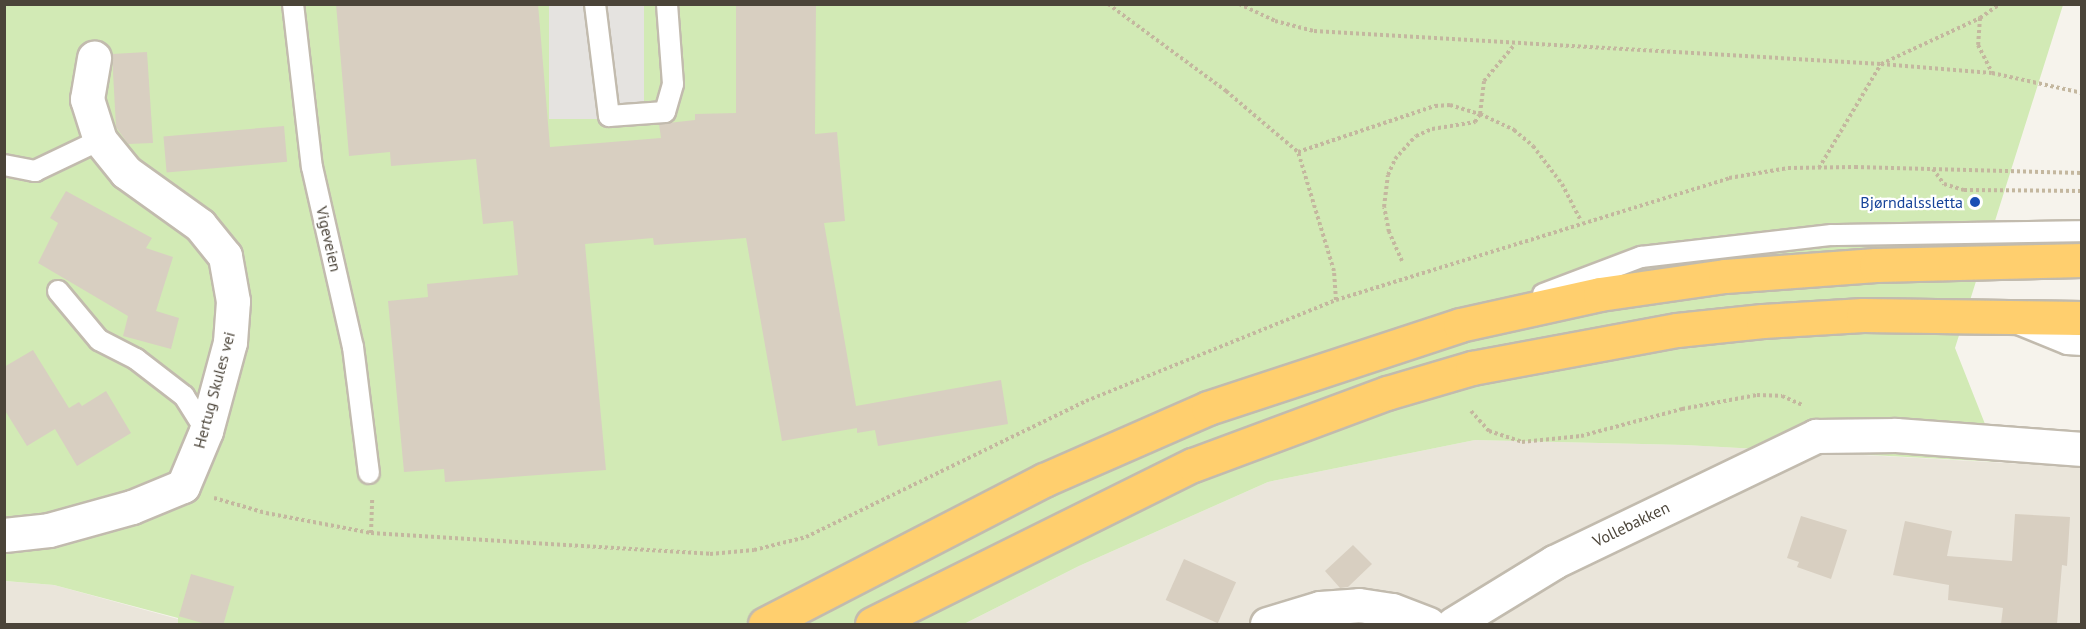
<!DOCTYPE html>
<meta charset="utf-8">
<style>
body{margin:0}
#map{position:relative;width:2086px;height:629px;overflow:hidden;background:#f6f3ec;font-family:"PT Sans",sans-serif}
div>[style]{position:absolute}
.residential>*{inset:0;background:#eae5da}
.green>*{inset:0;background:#d2eab5}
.parking>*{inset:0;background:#e5e3e0;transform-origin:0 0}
.building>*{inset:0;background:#d8cfc1;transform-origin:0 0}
.path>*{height:4px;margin-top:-2px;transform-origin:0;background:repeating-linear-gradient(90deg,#c4b79f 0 3px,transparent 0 6px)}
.roads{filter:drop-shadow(2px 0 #c2bbae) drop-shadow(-2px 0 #c2bbae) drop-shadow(0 2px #c2bbae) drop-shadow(0 -2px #c2bbae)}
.lane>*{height:20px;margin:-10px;padding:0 10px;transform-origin:10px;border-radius:10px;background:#fff}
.street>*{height:33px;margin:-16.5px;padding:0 16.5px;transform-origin:16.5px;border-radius:16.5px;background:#fff}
.highway>*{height:33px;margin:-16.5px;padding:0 16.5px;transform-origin:16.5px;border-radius:16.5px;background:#ffcf6e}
.dots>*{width:16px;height:16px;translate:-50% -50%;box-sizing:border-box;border:3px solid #fff;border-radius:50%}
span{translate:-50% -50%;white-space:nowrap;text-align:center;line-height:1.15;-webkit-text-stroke:4.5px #fff;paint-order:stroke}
.transit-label{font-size:16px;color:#164399}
.right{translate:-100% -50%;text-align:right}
.street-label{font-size:16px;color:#4b4439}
.frame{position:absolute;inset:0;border:6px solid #4b4439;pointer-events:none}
</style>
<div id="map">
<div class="residential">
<div style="clip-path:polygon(1475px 440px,1685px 445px,2081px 467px,2081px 624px,964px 624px,1079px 566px,1268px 482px)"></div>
<div style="clip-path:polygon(4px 581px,54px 585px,178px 619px,178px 624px,5px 624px)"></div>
</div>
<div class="green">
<div style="clip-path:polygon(4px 5px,2063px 5px,1955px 348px,2000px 462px,1685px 445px,1475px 440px,1268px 482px,1079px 566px,964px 624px,178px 624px,178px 618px,54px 585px,5px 581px)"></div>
</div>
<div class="parking">
<div style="left:549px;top:5px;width:95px;height:114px"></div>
</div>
<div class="building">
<div style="clip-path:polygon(336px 4px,538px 4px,550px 147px,661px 138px,659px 124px,695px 120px,695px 114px,736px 113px,736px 4px,816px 4px,815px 134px,837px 132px,845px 221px,824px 223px,856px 406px,1001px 380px,1008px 424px,878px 446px,875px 430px,857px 433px,857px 428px,782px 441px,746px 238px,654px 245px,653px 238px,585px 244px,606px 470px,445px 482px,444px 469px,404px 472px,388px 301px,428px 297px,427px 284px,518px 275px,513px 221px,483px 224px,476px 159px,391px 166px,390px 152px,349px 156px)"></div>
<div style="clip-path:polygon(147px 52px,153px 143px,128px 144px,116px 127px,112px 54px)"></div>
<div style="left:284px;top:126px;width:36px;height:121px;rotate:85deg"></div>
<div style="clip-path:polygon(66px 191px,152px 238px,146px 248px,173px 257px,156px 311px,179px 318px,171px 349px,123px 336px,128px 316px,38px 263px,58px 223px,50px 218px)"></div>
<div style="clip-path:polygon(33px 350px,69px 408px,79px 402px,82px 406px,106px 391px,131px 433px,77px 466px,55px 429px,27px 446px,4px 409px,4px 367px)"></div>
<div style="clip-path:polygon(2015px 514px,2070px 517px,2067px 566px,2062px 565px,2057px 624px,2001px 624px,2003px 608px,1948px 600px,1949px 585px,1893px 575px,1905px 521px,1952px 531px,1947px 556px,2012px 561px)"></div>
<div style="clip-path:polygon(1801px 516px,1847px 530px,1831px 579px,1797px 567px,1799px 562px,1787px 558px)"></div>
<div style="clip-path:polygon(1353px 545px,1372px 564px,1348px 587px,1340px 588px,1325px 571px)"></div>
<div style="left:1184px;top:559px;width:57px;height:45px;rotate:24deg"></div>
<div style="left:191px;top:574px;width:45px;height:44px;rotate:16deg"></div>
</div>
<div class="path">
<div style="left:1108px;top:4px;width:147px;rotate:36.4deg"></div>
<div style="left:1226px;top:91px;width:94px;rotate:40.3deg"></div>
<div style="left:1239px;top:4px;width:40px;rotate:25deg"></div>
<div style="left:1275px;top:21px;width:40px;rotate:14.4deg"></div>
<div style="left:1314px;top:31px;width:568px;rotate:3.33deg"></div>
<div style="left:1881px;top:64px;width:111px;rotate:4.6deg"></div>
<div style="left:1992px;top:73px;width:92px;rotate:12.5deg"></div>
<div style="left:1980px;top:18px;width:24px;rotate:-35deg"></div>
<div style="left:1819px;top:168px;width:121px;rotate:-59.2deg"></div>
<div style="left:1881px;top:64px;width:109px;rotate:-24.9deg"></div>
<div style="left:1980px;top:18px;width:27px;rotate:94deg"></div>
<div style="left:1978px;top:45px;width:31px;rotate:63deg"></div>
<div style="left:1933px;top:169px;width:19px;rotate:54deg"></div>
<div style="left:1944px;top:184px;width:21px;rotate:17deg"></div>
<div style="left:1964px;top:190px;width:118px;rotate:0.5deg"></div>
<div style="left:1402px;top:261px;width:32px;rotate:-114deg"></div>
<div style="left:1389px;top:232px;width:25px;rotate:-101deg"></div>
<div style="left:1384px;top:207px;width:32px;rotate:-83deg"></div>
<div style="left:1388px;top:175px;width:17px;rotate:-66deg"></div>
<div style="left:1395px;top:159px;width:31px;rotate:-48deg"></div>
<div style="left:1416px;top:136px;width:17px;rotate:-24deg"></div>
<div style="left:1432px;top:129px;width:44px;rotate:-9.2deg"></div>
<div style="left:1475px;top:122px;width:9px;rotate:-58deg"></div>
<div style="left:1480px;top:114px;width:38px;rotate:25deg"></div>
<div style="left:1514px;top:130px;width:25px;rotate:40deg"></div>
<div style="left:1533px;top:146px;width:48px;rotate:52.7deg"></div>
<div style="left:1562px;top:184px;width:42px;rotate:62.8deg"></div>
<div style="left:1336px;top:300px;width:29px;rotate:-94deg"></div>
<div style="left:1334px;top:271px;width:124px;rotate:-106.8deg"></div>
<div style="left:1298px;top:152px;width:145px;rotate:-18.6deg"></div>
<div style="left:1435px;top:106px;width:15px;rotate:-4deg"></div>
<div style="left:1450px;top:105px;width:31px;rotate:17deg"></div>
<div style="left:1480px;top:114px;width:33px;rotate:-83deg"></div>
<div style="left:1484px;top:81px;width:48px;rotate:-50deg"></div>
<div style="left:1471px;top:411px;width:27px;rotate:48deg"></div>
<div style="left:1489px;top:431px;width:35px;rotate:18deg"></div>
<div style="left:1522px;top:442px;width:59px;rotate:-5.8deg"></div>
<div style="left:1581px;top:436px;width:105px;rotate:-15deg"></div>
<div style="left:1682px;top:409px;width:76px;rotate:-10.6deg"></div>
<div style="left:1757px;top:395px;width:25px;rotate:2deg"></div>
<div style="left:1782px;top:396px;width:22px;rotate:24deg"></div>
<div style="left:214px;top:498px;width:54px;rotate:16.1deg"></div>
<div style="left:266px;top:513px;width:107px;rotate:10.8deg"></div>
<div style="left:371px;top:533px;width:340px;rotate:3.5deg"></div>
<div style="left:710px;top:554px;width:44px;rotate:-5.2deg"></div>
<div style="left:754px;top:550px;width:54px;rotate:-14deg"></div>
<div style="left:806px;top:537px;width:311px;rotate:-25.9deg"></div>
<div style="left:1086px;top:401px;width:270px;rotate:-22deg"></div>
<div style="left:1336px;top:300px;width:412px;rotate:-17.2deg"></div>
<div style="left:1729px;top:178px;width:60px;rotate:-9.6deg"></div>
<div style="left:1788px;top:168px;width:67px;rotate:-0.9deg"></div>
<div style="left:1855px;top:167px;width:227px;rotate:1.5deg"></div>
<div style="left:371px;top:533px;width:35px;rotate:-88deg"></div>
</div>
<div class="roads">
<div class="lane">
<div style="left:293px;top:4px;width:164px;rotate:83.4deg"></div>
<div style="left:312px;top:167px;width:185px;rotate:77.2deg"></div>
<div style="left:353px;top:347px;width:127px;rotate:82.8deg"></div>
<div style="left:595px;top:4px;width:113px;rotate:82.9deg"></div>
<div style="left:609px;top:116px;width:56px;rotate:-4.1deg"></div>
<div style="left:665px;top:112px;width:29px;rotate:-74deg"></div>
<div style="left:673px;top:84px;width:80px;rotate:-94.3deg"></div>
<div style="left:4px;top:165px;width:32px;rotate:11deg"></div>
<div style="left:35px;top:171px;width:72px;rotate:-25.5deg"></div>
<div style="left:58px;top:291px;width:64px;rotate:50.1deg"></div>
<div style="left:99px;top:340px;width:42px;rotate:27.2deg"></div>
<div style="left:136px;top:359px;width:61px;rotate:37.6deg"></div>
<div style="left:184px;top:396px;width:41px;rotate:57.8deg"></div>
<div style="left:1543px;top:294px;width:105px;rotate:-20.7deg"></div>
<div style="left:1641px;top:257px;width:192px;rotate:-6.6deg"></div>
<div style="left:1832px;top:235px;width:250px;rotate:-0.9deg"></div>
<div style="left:2018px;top:324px;width:53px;rotate:22.2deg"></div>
<div style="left:2067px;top:344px;width:15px;rotate:4deg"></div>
</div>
<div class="street">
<div style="left:4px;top:535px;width:45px;rotate:-6.3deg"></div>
<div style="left:49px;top:530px;width:86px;rotate:-15.5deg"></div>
<div style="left:132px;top:507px;width:55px;rotate:-22.4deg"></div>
<div style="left:183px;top:486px;width:60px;rotate:-67.3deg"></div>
<div style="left:206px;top:431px;width:92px;rotate:-74.9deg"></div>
<div style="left:230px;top:342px;width:41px;rotate:-85.8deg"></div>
<div style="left:233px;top:301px;width:46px;rotate:-100.1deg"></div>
<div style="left:225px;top:256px;width:40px;rotate:-129deg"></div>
<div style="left:200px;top:225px;width:91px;rotate:-144.4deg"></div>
<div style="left:126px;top:172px;width:41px;rotate:-129.1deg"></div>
<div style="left:100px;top:140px;width:43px;rotate:-107.6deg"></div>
<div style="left:87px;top:99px;width:42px;rotate:-80.3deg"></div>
<div style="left:1267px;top:624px;width:55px;rotate:-16.8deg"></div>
<div style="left:1320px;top:608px;width:39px;rotate:-4deg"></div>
<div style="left:1359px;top:605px;width:33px;rotate:9deg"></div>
<div style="left:1392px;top:610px;width:39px;rotate:21deg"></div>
<div style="left:1453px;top:624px;width:119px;rotate:-31.5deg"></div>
<div style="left:1554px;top:562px;width:291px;rotate:-25.7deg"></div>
<div style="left:1816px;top:436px;width:80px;rotate:-0.7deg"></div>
<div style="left:1896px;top:435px;width:187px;rotate:4.3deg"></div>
</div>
<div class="highway">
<div style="left:765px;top:624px;width:314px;rotate:-27.3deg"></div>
<div style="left:1044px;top:480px;width:179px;rotate:-23.7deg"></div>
<div style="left:1208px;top:408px;width:265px;rotate:-18.2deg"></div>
<div style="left:1460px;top:325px;width:143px;rotate:-12.5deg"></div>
<div style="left:1600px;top:294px;width:126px;rotate:-8.2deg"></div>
<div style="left:1725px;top:276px;width:151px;rotate:-4.2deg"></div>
<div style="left:1876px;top:265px;width:206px;rotate:-1.4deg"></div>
<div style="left:872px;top:624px;width:358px;rotate:-26.4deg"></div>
<div style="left:1193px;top:465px;width:207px;rotate:-20.4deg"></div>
<div style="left:1387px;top:393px;width:89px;rotate:-16.4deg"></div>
<div style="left:1472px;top:368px;width:208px;rotate:-10.5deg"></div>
<div style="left:1677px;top:330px;width:86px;rotate:-6deg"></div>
<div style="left:1763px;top:321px;width:100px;rotate:-3.4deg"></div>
<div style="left:1863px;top:315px;width:219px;rotate:0.8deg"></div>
</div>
</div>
<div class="dots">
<div style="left:1975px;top:202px;background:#1a4fb4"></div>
</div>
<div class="transit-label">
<span class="right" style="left:1963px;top:202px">Bjørndalssletta</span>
</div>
<div class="street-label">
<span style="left:329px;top:239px;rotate:77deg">Vigeveien</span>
<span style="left:214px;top:390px;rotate:-75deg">Hertug Skules vei</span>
<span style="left:1631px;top:524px;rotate:-26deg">Vollebakken</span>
</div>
<div class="frame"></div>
</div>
